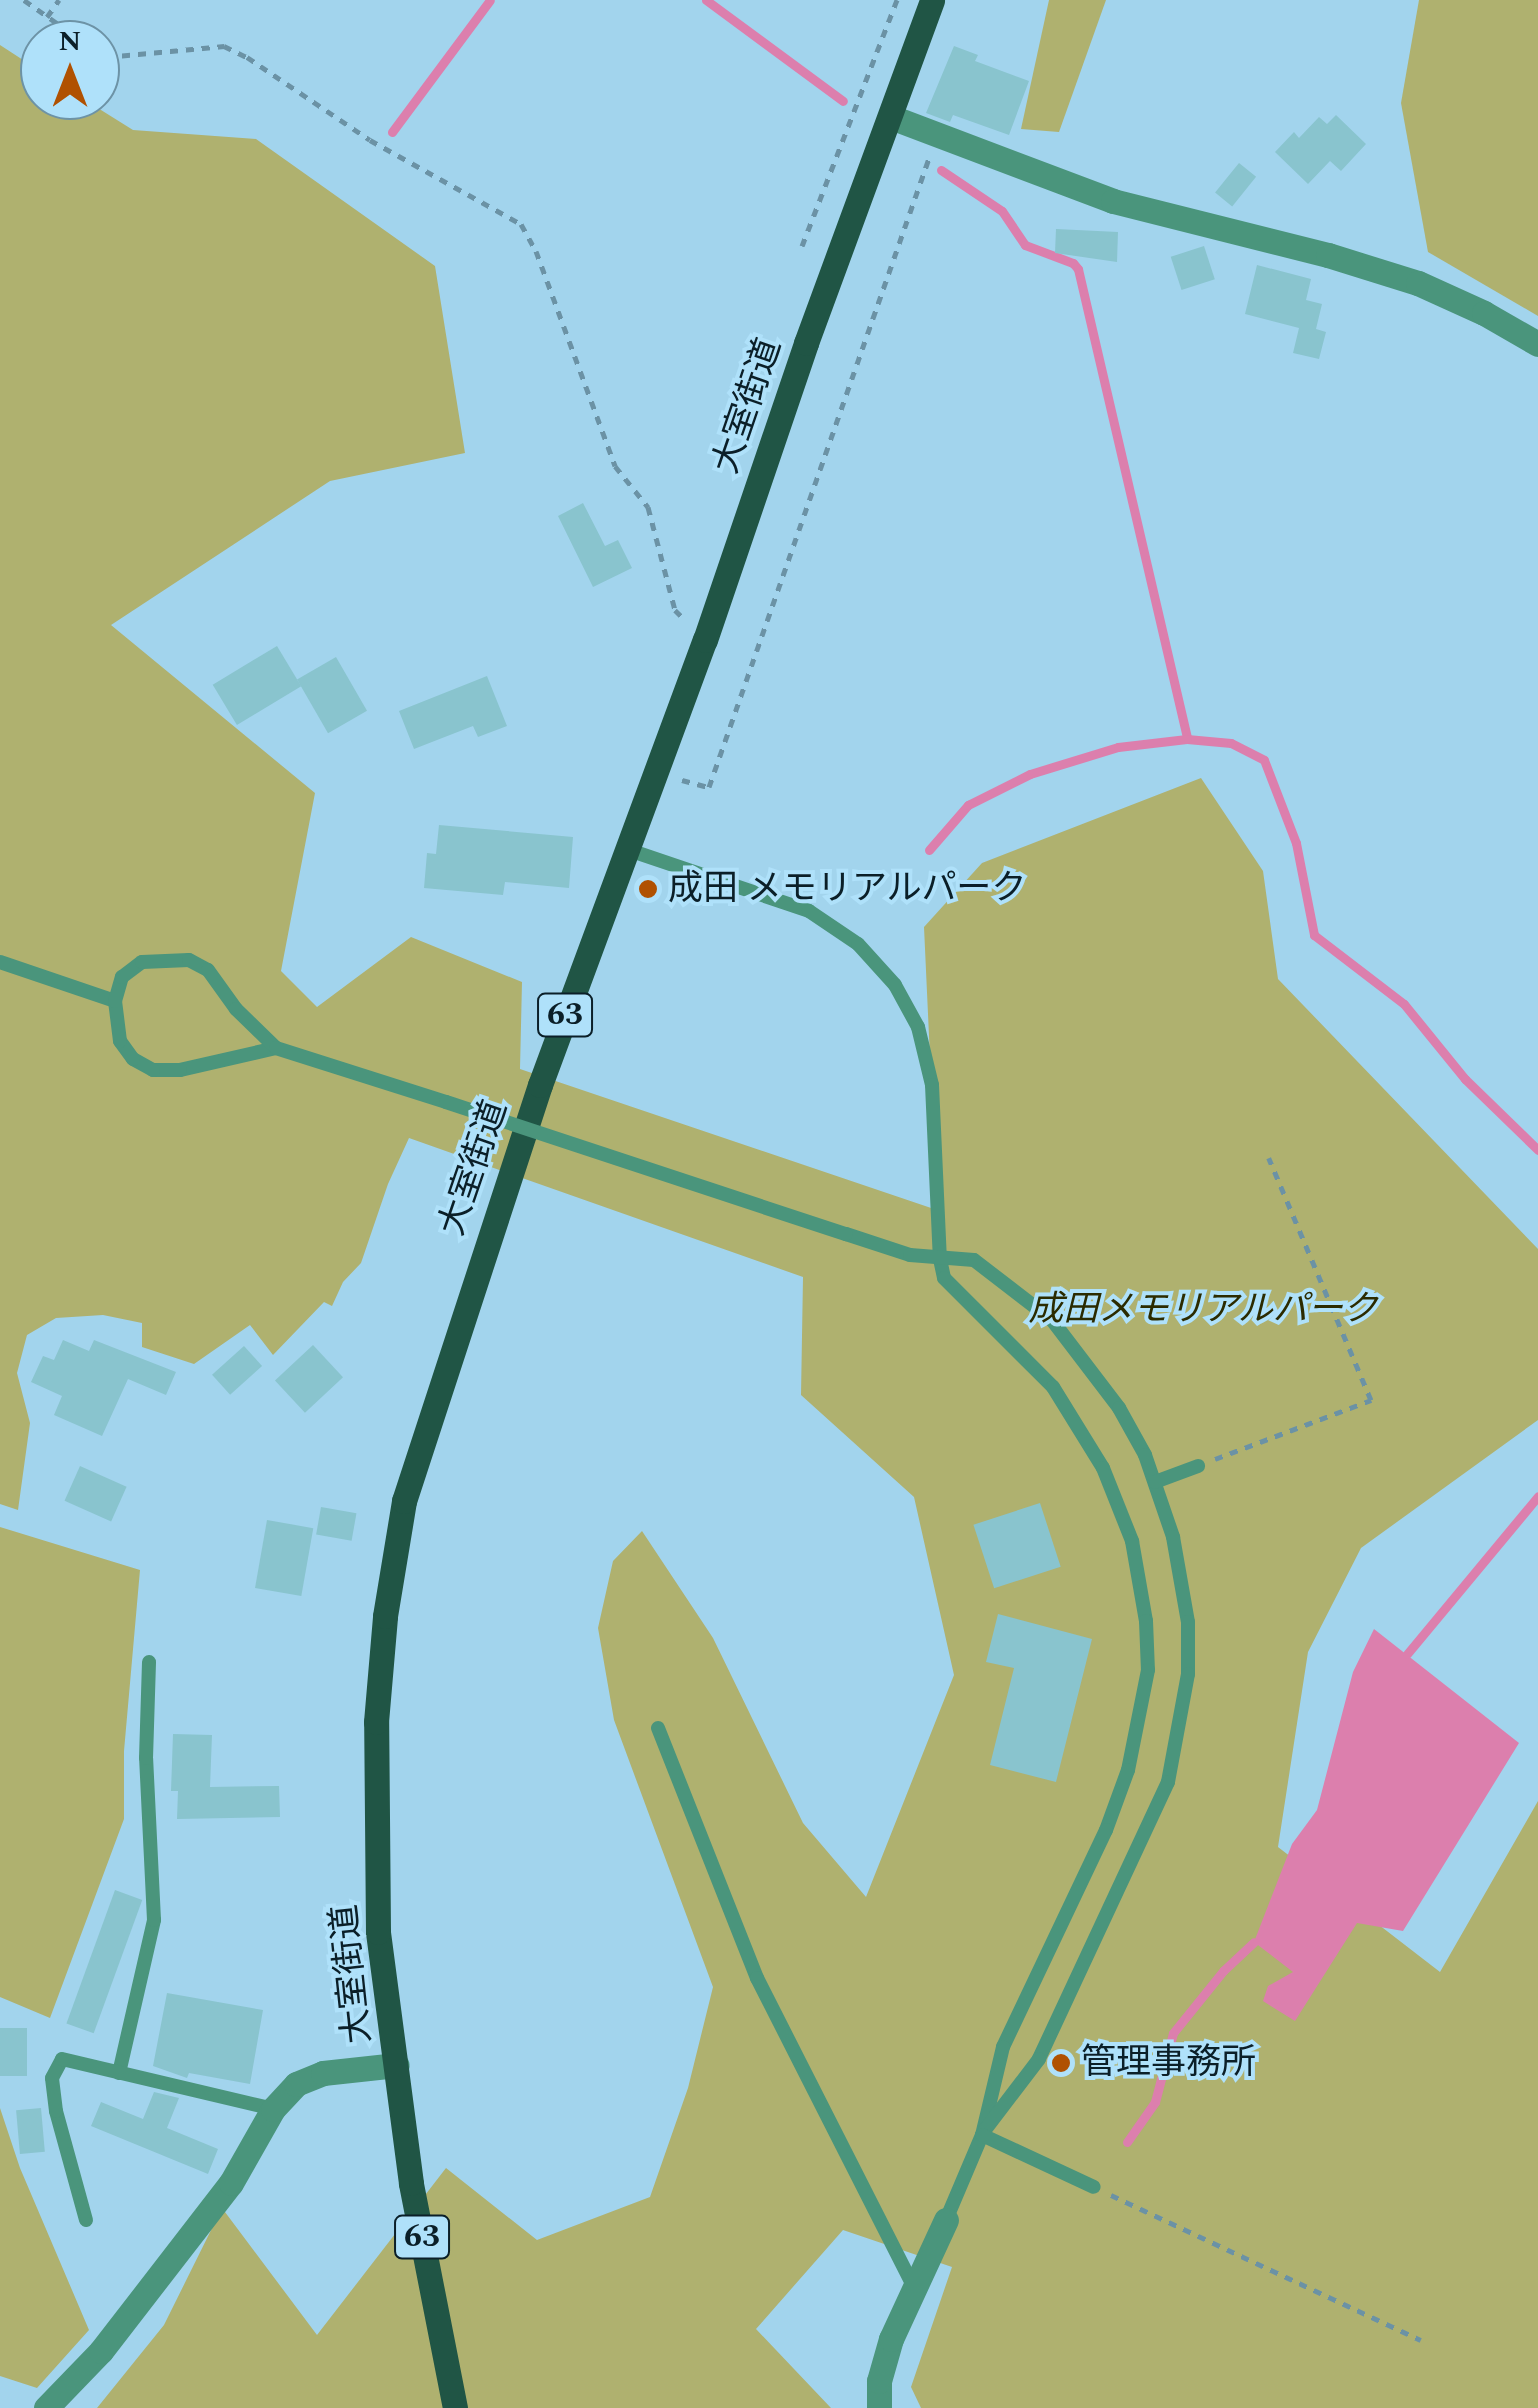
<!DOCTYPE html>
<meta charset="utf-8">
<style>
body{margin:0}
#map{position:relative;width:1538px;height:2408px;overflow:hidden;background:#a2d4ed;font-family:Spectral,"Noto Sans JP",serif}
div>[style]{position:absolute}
.green>*{inset:0;background:#afb16f}
.water>*{inset:0;background:#dc7fad}
.stream>*{height:9px;margin:-4.5px;padding:0 4.5px;transform-origin:4.5px;border-radius:4.5px;background:#dc7fad}
.building>*{inset:0;background:#89c4ce;transform-origin:0 0}
.path>*{height:5px;margin-top:-2.5px;transform-origin:0;background:repeating-linear-gradient(90deg,#6b92a5 0 8px,transparent 0 16px)}
.lane>*{height:14px;margin:-7px;padding:0 7px;transform-origin:7px;border-radius:7px;background:#4a957c}
.street>*{height:25px;margin:-12.5px;padding:0 12.5px;transform-origin:12.5px;border-radius:12.5px;background:#4a957c}
.primary>*{height:25px;margin:-12.5px;padding:0 12.5px;transform-origin:12.5px;border-radius:12.5px;background:#205545}
.lane-bridge>*{height:14px;margin:-7px;padding:0 7px;transform-origin:7px;border-radius:7px;background:#4a957c}
.dots>*{width:28px;height:28px;translate:-50% -50%;box-sizing:border-box;border:5px solid #afe1fa;border-radius:50%}
span{translate:-50% -50%;white-space:nowrap;text-align:center;line-height:1.15;-webkit-text-stroke:8px #afe1fa;paint-order:stroke}
.shield-label span{padding:2px 8px;background:#afe1fa;border:2px solid;border-radius:8px;-webkit-text-stroke-width:0}
.shield-label{font-size:32px;color:#0b1f28;font-weight:700}
.street-label{font-size:35px;color:#0b1f28}
.poi-label{font-size:35px;color:#0b1f28}
.left{translate:0 -50%;text-align:left}
.park-label{font-size:35px;color:#2b2b00;font-style:italic}
.north{position:absolute;left:20px;top:20px;width:100px;height:100px;box-sizing:border-box;background:#afe1fa;border:2px solid #6d93a6;border-radius:50%;rotate:0deg;font-size:28px;font-weight:700;line-height:40px;text-align:center;color:#0b1f28}
.north::after{content:'';display:block;margin:auto;width:35px;height:45px;background:#b05101;clip-path:polygon(50% 0,100% 100%,50% 72%,0 100%)}
</style>
<div id="map">
<div class="green">
<div style="clip-path:polygon(1049px 0,1106px 0,1059px 132px,1021px 129px)"></div>
<div style="clip-path:polygon(1419px 0,1538px 0,1538px 316px,1428px 252px,1401px 103px)"></div>
<div style="clip-path:polygon(0 45px,40px 71px,40px 100px,85px 100px,133px 130px,256px 139px,435px 266px,465px 453px,330px 481px,111px 625px,315px 793px,281px 971px,317px 1007px,411px 937px,522px 982px,520px 1069px,937px 1210px,924px 927px,982px 863px,1201px 778px,1263px 871px,1278px 979px,1538px 1249px,1538px 1420px,1361px 1548px,1308px 1652px,1278px 1847px,1440px 1972px,1538px 1801px,1538px 2408px,921px 2408px,911px 2387px,952px 2267px,843px 2230px,756px 2329px,831px 2408px,97px 2408px,164px 2325px,222px 2208px,317px 2335px,446px 2168px,537px 2240px,650px 2197px,688px 2088px,713px 1987px,614px 1720px,598px 1628px,613px 1561px,642px 1531px,713px 1638px,803px 1823px,866px 1897px,954px 1675px,914px 1497px,801px 1395px,803px 1277px,409px 1138px,388px 1184px,361px 1263px,343px 1282px,332px 1306px,324px 1302px,273px 1355px,250px 1325px,194px 1364px,142px 1347px,142px 1323px,103px 1315px,56px 1318px,27px 1335px,17px 1373px,30px 1423px,18px 1510px,0 1504px)"></div>
<div style="clip-path:polygon(0 1527px,140px 1570px,124px 1751px,124px 1819px,50px 2018px,0 1997px)"></div>
<div style="clip-path:polygon(0 2108px,20px 2168px,89px 2330px,37px 2388px,0 2376px)"></div>
</div>
<div class="water">
<div style="clip-path:polygon(1374px 1629px,1519px 1743px,1403px 1931px,1357px 1923px,1295px 2021px,1263px 2001px,1268px 1986px,1293px 1972px,1254px 1942px,1292px 1844px,1317px 1810px,1353px 1672px)"></div>
</div>
<div class="stream">
<div style="left:706px;top:0;width:170px;rotate:36.4deg"></div>
<div style="left:392px;top:132px;width:164px;rotate:-53.4deg"></div>
<div style="left:941px;top:170px;width:73px;rotate:33.9deg"></div>
<div style="left:1002px;top:211px;width:41px;rotate:55.9deg"></div>
<div style="left:1025px;top:245px;width:51px;rotate:20.6deg"></div>
<div style="left:1073px;top:263px;width:8px;rotate:50deg"></div>
<div style="left:1078px;top:269px;width:482px;rotate:76.9deg"></div>
<div style="left:1187px;top:739px;width:44px;rotate:5.2deg"></div>
<div style="left:1231px;top:743px;width:37px;rotate:27deg"></div>
<div style="left:1264px;top:760px;width:89px;rotate:68.9deg"></div>
<div style="left:1296px;top:843px;width:94px;rotate:78.9deg"></div>
<div style="left:1314px;top:935px;width:113px;rotate:37.5deg"></div>
<div style="left:1404px;top:1004px;width:97px;rotate:50.9deg"></div>
<div style="left:1465px;top:1079px;width:102px;rotate:44.2deg"></div>
<div style="left:929px;top:850px;width:60px;rotate:-49.1deg"></div>
<div style="left:968px;top:805px;width:69px;rotate:-26.6deg"></div>
<div style="left:1030px;top:774px;width:92px;rotate:-17.1deg"></div>
<div style="left:1118px;top:747px;width:69px;rotate:-6.6deg"></div>
<div style="left:1407px;top:1654px;width:205px;rotate:-50.3deg"></div>
<div style="left:1127px;top:2142px;width:49px;rotate:-55deg"></div>
<div style="left:1155px;top:2102px;width:71px;rotate:-75.4deg"></div>
<div style="left:1173px;top:2033px;width:80px;rotate:-51.1deg"></div>
<div style="left:1223px;top:1971px;width:42px;rotate:-43.1deg"></div>
</div>
<div class="building">
<div style="clip-path:polygon(954px 46px,978px 55px,975px 61px,1029px 81px,1009px 135px,953px 115px,950px 122px,926px 113px)"></div>
<div style="clip-path:polygon(1336px 115px,1366px 144px,1341px 171px,1330px 161px,1308px 184px,1275px 152px,1294px 132px,1299px 138px,1319px 117px,1327px 124px)"></div>
<div style="left:1239px;top:163px;width:22px;height:38px;rotate:39deg"></div>
<div style="clip-path:polygon(1056px 229px,1118px 232px,1117px 262px,1055px 253px)"></div>
<div style="left:1204px;top:246px;width:35px;height:35px;rotate:72deg"></div>
<div style="clip-path:polygon(1257px 265px,1311px 279px,1306px 300px,1322px 304px,1316px 329px,1326px 332px,1319px 359px,1293px 353px,1299px 328px,1245px 314px)"></div>
<div style="clip-path:polygon(583px 503px,605px 546px,618px 540px,632px 568px,593px 587px,558px 516px)"></div>
<div style="left:277px;top:646px;width:47px;height:75px;rotate:59deg"></div>
<div style="left:336px;top:657px;width:62px;height:45px;rotate:60deg"></div>
<div style="clip-path:polygon(487px 676px,507px 726px,478px 737px,473px 726px,414px 749px,399px 711px)"></div>
<div style="clip-path:polygon(439px 825px,573px 837px,569px 888px,505px 882px,503px 895px,424px 888px,427px 853px,436px 854px)"></div>
<div style="clip-path:polygon(63px 1340px,89px 1351px,94px 1340px,176px 1372px,166px 1395px,128px 1379px,102px 1436px,54px 1415px,62px 1396px,31px 1382px,43px 1356px,54px 1360px)"></div>
<div style="left:313px;top:1345px;width:44px;height:52px;rotate:47deg"></div>
<div style="left:244px;top:1346px;width:27px;height:43px;rotate:48deg"></div>
<div style="left:80px;top:1466px;width:51px;height:38px;rotate:24deg"></div>
<div style="left:1040px;top:1503px;width:67px;height:70px;rotate:72deg"></div>
<div style="left:321px;top:1507px;width:36px;height:28px;rotate:10deg"></div>
<div style="left:267px;top:1520px;width:47px;height:69px;rotate:10deg"></div>
<div style="clip-path:polygon(998px 1614px,1092px 1639px,1056px 1782px,990px 1765px,1014px 1668px,986px 1662px)"></div>
<div style="clip-path:polygon(173px 1734px,212px 1735px,210px 1787px,279px 1786px,280px 1817px,177px 1819px,178px 1791px,171px 1791px)"></div>
<div style="left:115px;top:1890px;width:29px;height:142px;rotate:20deg"></div>
<div style="clip-path:polygon(167px 1993px,263px 2010px,250px 2084px,189px 2073px,187px 2078px,153px 2066px)"></div>
<div style="left:0;top:2028px;width:27px;height:48px"></div>
<div style="clip-path:polygon(154px 2092px,179px 2098px,167px 2128px,218px 2149px,208px 2174px,91px 2126px,101px 2102px,143px 2119px)"></div>
<div style="left:41px;top:2108px;width:44px;height:25px;rotate:85deg"></div>
</div>
<div class="path">
<div style="left:24px;top:0;width:70px;rotate:35.1deg"></div>
<div style="left:47px;top:17px;width:21px;rotate:-55deg"></div>
<div style="left:100px;top:53px;width:7px;rotate:34deg"></div>
<div style="left:106px;top:57px;width:119px;rotate:-5.3deg"></div>
<div style="left:224px;top:46px;width:25px;rotate:26deg"></div>
<div style="left:247px;top:57px;width:148px;rotate:34deg"></div>
<div style="left:370px;top:140px;width:173px;rotate:29.1deg"></div>
<div style="left:521px;top:224px;width:31px;rotate:61deg"></div>
<div style="left:536px;top:251px;width:229px;rotate:69.8deg"></div>
<div style="left:615px;top:466px;width:53px;rotate:51.2deg"></div>
<div style="left:648px;top:507px;width:106px;rotate:75.3deg"></div>
<div style="left:675px;top:610px;width:16px;rotate:45deg"></div>
<div style="left:802px;top:246px;width:264px;rotate:-68.9deg"></div>
<div style="left:682px;top:780px;width:28px;rotate:15deg"></div>
<div style="left:709px;top:787px;width:666px;rotate:-70.72deg"></div>
<div style="left:1215px;top:1459px;width:167px;rotate:-20.7deg"></div>
<div style="left:1371px;top:1400px;width:263px;rotate:-112.9deg"></div>
<div style="left:1111px;top:2195px;width:342px;rotate:25.1deg"></div>
</div>
<div class="lane">
<div style="left:626px;top:849px;width:193px;rotate:18.7deg"></div>
<div style="left:809px;top:911px;width:59px;rotate:34deg"></div>
<div style="left:858px;top:944px;width:55px;rotate:47.9deg"></div>
<div style="left:895px;top:985px;width:48px;rotate:61.3deg"></div>
<div style="left:918px;top:1027px;width:60px;rotate:76.4deg"></div>
<div style="left:932px;top:1085px;width:174px;rotate:87.4deg"></div>
<div style="left:940px;top:1259px;width:19px;rotate:78deg"></div>
<div style="left:944px;top:1278px;width:154px;rotate:45deg"></div>
<div style="left:1053px;top:1387px;width:95px;rotate:58.3deg"></div>
<div style="left:1103px;top:1468px;width:79px;rotate:68.3deg"></div>
<div style="left:1132px;top:1541px;width:81px;rotate:80.1deg"></div>
<div style="left:1146px;top:1621px;width:49px;rotate:87.7deg"></div>
<div style="left:1148px;top:1670px;width:102px;rotate:101.3deg"></div>
<div style="left:1128px;top:1770px;width:64px;rotate:110.1deg"></div>
<div style="left:1106px;top:1830px;width:240px;rotate:115.4deg"></div>
<div style="left:1003px;top:2047px;width:90px;rotate:103.4deg"></div>
<div style="left:982px;top:2135px;width:92px;rotate:113deg"></div>
<div style="left:0;top:962px;width:121px;rotate:18.7deg"></div>
<div style="left:276px;top:1048px;width:98px;rotate:167.1deg"></div>
<div style="left:180px;top:1070px;width:27px;rotate:180deg"></div>
<div style="left:153px;top:1070px;width:23px;rotate:-151deg"></div>
<div style="left:133px;top:1059px;width:22px;rotate:-126deg"></div>
<div style="left:120px;top:1041px;width:40px;rotate:-97.1deg"></div>
<div style="left:115px;top:1001px;width:25px;rotate:-74deg"></div>
<div style="left:122px;top:977px;width:25px;rotate:-37deg"></div>
<div style="left:142px;top:962px;width:47px;rotate:-2.4deg"></div>
<div style="left:189px;top:960px;width:21px;rotate:28deg"></div>
<div style="left:208px;top:970px;width:48px;rotate:54.3deg"></div>
<div style="left:236px;top:1009px;width:56px;rotate:44.3deg"></div>
<div style="left:276px;top:1048px;width:178px;rotate:17.6deg"></div>
<div style="left:846px;top:1234px;width:67px;rotate:18.2deg"></div>
<div style="left:910px;top:1255px;width:64px;rotate:4.5deg"></div>
<div style="left:974px;top:1260px;width:98px;rotate:37.6deg"></div>
<div style="left:1052px;top:1320px;width:111px;rotate:52.7deg"></div>
<div style="left:1119px;top:1408px;width:54px;rotate:61deg"></div>
<div style="left:1145px;top:1455px;width:87px;rotate:71.1deg"></div>
<div style="left:1173px;top:1537px;width:86px;rotate:80deg"></div>
<div style="left:1188px;top:1622px;width:52px;rotate:90deg"></div>
<div style="left:1188px;top:1674px;width:110px;rotate:100.5deg"></div>
<div style="left:1168px;top:1782px;width:306px;rotate:115deg"></div>
<div style="left:1039px;top:2059px;width:89px;rotate:127.3deg"></div>
<div style="left:1155px;top:1482px;width:46px;rotate:-20.4deg"></div>
<div style="left:658px;top:1728px;width:269px;rotate:68.4deg"></div>
<div style="left:757px;top:1978px;width:347px;rotate:63.1deg"></div>
<div style="left:119px;top:2073px;width:157px;rotate:-77.1deg"></div>
<div style="left:154px;top:1920px;width:162px;rotate:-92.8deg"></div>
<div style="left:146px;top:1758px;width:96px;rotate:-88.2deg"></div>
<div style="left:982px;top:2135px;width:123px;rotate:24.9deg"></div>
<div style="left:86px;top:2220px;width:113px;rotate:-105.4deg"></div>
<div style="left:56px;top:2111px;width:33px;rotate:-97deg"></div>
<div style="left:52px;top:2078px;width:21px;rotate:-62deg"></div>
<div style="left:62px;top:2059px;width:217px;rotate:13.3deg"></div>
</div>
<div class="street">
<div style="left:891px;top:117px;width:237px;rotate:20.7deg"></div>
<div style="left:1113px;top:201px;width:222px;rotate:14.1deg"></div>
<div style="left:1328px;top:255px;width:94px;rotate:17.3deg"></div>
<div style="left:1418px;top:283px;width:72px;rotate:24.4deg"></div>
<div style="left:1484px;top:313px;width:62px;rotate:29.9deg"></div>
<div style="left:46px;top:2408px;width:79px;rotate:-46deg"></div>
<div style="left:101px;top:2351px;width:212px;rotate:-52.3deg"></div>
<div style="left:231px;top:2183px;width:85px;rotate:-60.4deg"></div>
<div style="left:273px;top:2109px;width:34px;rotate:-47deg"></div>
<div style="left:296px;top:2084px;width:29px;rotate:-22deg"></div>
<div style="left:323px;top:2073px;width:74px;rotate:-6.2deg"></div>
<div style="left:879px;top:2408px;width:27px;rotate:-90deg"></div>
<div style="left:879px;top:2381px;width:44px;rotate:-74.1deg"></div>
<div style="left:891px;top:2339px;width:131px;rotate:-65.2deg"></div>
</div>
<div class="primary">
<div style="left:455px;top:2408px;width:229px;rotate:-101.1deg"></div>
<div style="left:411px;top:2183px;width:253px;rotate:-97.5deg"></div>
<div style="left:378px;top:1932px;width:210px;rotate:-90.5deg"></div>
<div style="left:376px;top:1722px;width:106px;rotate:-85.1deg"></div>
<div style="left:385px;top:1616px;width:117px;rotate:-80.6deg"></div>
<div style="left:404px;top:1501px;width:438px;rotate:-71.9deg"></div>
<div style="left:540px;top:1085px;width:475px;rotate:-69.7deg"></div>
<div style="left:705px;top:640px;width:314px;rotate:-71.2deg"></div>
<div style="left:806px;top:343px;width:365px;rotate:-69.8deg"></div>
</div>
<div class="lane-bridge">
<div style="left:446px;top:1102px;width:421px;rotate:18.3deg"></div>
</div>
<div class="dots">
<div style="left:648px;top:889px;background:#b05101"></div>
<div style="left:1061px;top:2063px;background:#b05101"></div>
</div>
<div class="shield-label">
<span style="left:565px;top:1015px">63</span>
<span style="left:422px;top:2237px">63</span>
</div>
<div class="street-label">
<span style="left:748px;top:406px;rotate:-71deg">大室街道</span>
<span style="left:474px;top:1168px;rotate:-71deg">大室街道</span>
<span style="left:352px;top:1974px;rotate:-96deg">大室街道</span>
</div>
<div class="poi-label">
<span class="left" style="left:668px;top:889px">成田 メモリアルパーク</span>
<span class="left" style="left:1081px;top:2063px">管理事務所</span>
</div>
<div class="park-label">
<span style="left:1203px;top:1310px">成田メモリアルパーク</span>
</div>
<div class="north">N</div>
</div>
